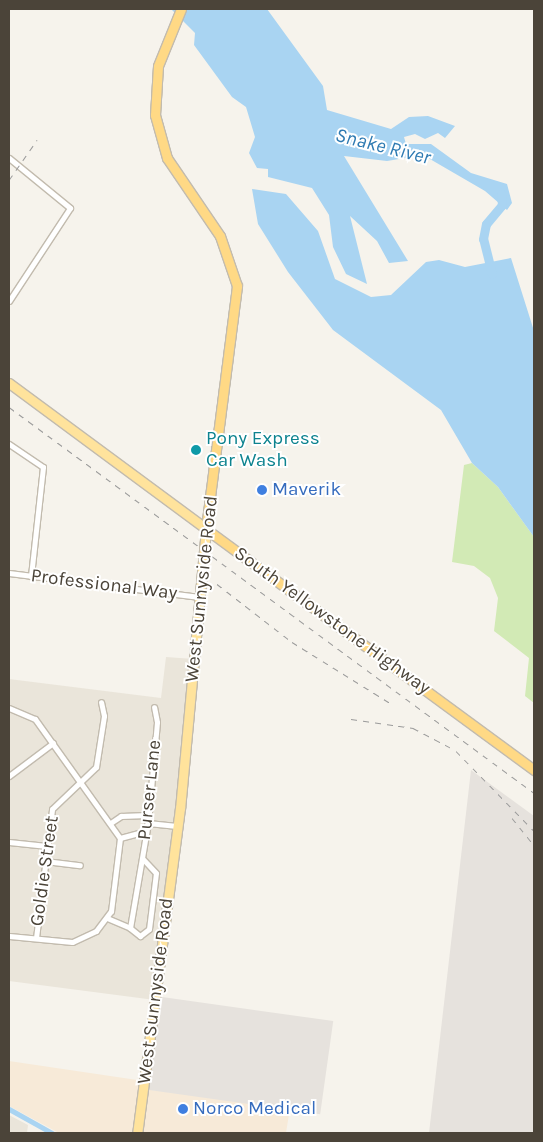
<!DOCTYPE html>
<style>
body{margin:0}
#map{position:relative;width:543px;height:1142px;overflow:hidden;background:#f6f3ec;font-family:Karla,sans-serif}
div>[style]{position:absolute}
.residential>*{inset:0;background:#eae5da}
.commercial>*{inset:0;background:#f7ead8}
.industrial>*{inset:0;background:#e6e2dd;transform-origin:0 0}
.green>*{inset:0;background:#d2eab5}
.water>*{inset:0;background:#a9d4f2}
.canal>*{height:5px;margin:-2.5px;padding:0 2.5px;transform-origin:2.5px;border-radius:2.5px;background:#a9d4f2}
.river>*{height:9px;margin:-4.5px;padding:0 4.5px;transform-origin:4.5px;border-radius:4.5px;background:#a9d4f2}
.roads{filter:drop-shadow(1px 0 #c2bbae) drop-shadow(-1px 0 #c2bbae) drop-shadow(0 1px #c2bbae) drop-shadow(0 -1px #c2bbae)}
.minor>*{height:5px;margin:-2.5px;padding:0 2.5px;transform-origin:2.5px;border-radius:2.5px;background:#fff}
.primary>*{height:9px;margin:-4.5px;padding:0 4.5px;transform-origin:4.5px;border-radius:4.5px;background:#ffe39c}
.trunk>*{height:9px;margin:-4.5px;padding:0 4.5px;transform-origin:4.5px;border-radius:4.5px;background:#ffd985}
.rail>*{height:1px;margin-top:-0.5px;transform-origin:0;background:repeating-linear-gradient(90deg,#9a9a9a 0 6px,transparent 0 12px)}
.dots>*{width:14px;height:14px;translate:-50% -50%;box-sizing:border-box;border:2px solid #fff;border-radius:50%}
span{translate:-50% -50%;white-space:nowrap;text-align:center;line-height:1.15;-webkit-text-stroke:4px #fff;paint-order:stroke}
.culture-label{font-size:19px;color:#0d838f}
.left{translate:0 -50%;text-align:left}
.shop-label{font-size:19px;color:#366cbe}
.street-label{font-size:19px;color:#4b4439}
.water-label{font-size:20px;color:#2e7ab2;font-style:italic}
.frame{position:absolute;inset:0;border:10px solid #4b4439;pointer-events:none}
</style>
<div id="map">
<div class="residential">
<div style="clip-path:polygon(166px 657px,194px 659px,155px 1000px,9px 981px,9px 679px,161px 698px)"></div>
<div style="clip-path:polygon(9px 1115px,28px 1125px,27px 1133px,9px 1133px)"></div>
</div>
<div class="commercial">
<div style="clip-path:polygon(9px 1061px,144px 1081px,144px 1089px,290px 1108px,286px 1133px,59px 1133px,9px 1106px)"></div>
</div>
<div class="industrial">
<div style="clip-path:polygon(471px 770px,534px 816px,534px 1133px,429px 1133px)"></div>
<div style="left:155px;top:996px;width:180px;height:94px;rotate:8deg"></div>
</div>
<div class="green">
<div style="clip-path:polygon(472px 463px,498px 487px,534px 537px,534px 703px,525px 696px,529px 658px,494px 631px,498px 598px,490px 578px,474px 566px,452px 562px,464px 465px)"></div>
</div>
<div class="water">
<div style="clip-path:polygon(171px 9px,267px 9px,323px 86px,327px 110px,391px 129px,409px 117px,428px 116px,455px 126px,445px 138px,438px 133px,425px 139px,415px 134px,404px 137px,406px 144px,431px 144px,471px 173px,507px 184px,512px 203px,507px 210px,485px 191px,423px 155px,387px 161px,344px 156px,408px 261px,389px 263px,377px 241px,350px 216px,367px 284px,346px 274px,333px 247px,329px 215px,312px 188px,268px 177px,268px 169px,257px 168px,249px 153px,255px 137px,246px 107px,232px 97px,194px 45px,195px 33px)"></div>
<div style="clip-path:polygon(252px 189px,286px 194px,318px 231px,335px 279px,371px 297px,391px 295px,426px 262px,439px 260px,465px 267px,511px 258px,534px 331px,534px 537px,498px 487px,472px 463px,441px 410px,333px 330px,288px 272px,258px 224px)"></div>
</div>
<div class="canal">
<div style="left:9px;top:1109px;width:49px;rotate:29.2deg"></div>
</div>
<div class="river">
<div style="left:492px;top:274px;width:36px;rotate:-104deg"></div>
<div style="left:483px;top:239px;width:15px;rotate:-79deg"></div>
<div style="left:486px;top:224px;width:25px;rotate:-50deg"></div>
<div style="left:502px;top:205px;width:11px;rotate:-95deg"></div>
</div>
<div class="roads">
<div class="minor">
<div style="left:9px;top:158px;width:79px;rotate:39.3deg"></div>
<div style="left:70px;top:208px;width:111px;rotate:123.3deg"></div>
<div style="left:9px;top:444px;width:41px;rotate:34.1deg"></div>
<div style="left:43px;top:467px;width:110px;rotate:96.3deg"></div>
<div style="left:9px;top:573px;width:192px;rotate:7.2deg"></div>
<div style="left:9px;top:708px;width:28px;rotate:23deg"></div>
<div style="left:35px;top:719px;width:146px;rotate:54.5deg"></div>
<div style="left:120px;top:838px;width:74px;rotate:97deg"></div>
<div style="left:111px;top:911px;width:25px;rotate:127deg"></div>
<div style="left:96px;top:931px;width:26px;rotate:155deg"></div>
<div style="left:72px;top:942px;width:63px;rotate:-174.6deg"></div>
<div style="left:9px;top:776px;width:55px;rotate:-36.9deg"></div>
<div style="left:112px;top:822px;width:11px;rotate:-34deg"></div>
<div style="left:121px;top:816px;width:26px;rotate:-2deg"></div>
<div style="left:120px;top:838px;width:24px;rotate:-15deg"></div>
<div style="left:143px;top:832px;width:10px;rotate:-61deg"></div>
<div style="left:148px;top:823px;width:29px;rotate:6deg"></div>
<div style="left:9px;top:842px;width:38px;rotate:6deg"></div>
<div style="left:45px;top:861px;width:35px;rotate:7deg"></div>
<div style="left:107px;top:918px;width:25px;rotate:23deg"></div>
<div style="left:130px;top:928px;width:107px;rotate:-80.3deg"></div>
<div style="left:148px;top:823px;width:101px;rotate:-84.9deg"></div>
<div style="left:157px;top:722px;width:15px;rotate:-101deg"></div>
<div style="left:130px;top:928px;width:13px;rotate:39deg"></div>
<div style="left:140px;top:936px;width:11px;rotate:-38deg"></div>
<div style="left:149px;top:929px;width:56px;rotate:-82.9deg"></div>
<div style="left:156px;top:873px;width:19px;rotate:-133deg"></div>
<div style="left:36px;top:938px;width:130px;rotate:-82.9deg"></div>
<div style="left:52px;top:809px;width:61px;rotate:-43.7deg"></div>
<div style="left:96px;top:767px;width:52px;rotate:-81.1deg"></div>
<div style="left:104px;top:716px;width:14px;rotate:-102deg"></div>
</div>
<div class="primary">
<div style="left:9px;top:383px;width:245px;rotate:36.5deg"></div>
<div style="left:206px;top:529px;width:280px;rotate:95.3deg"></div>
<div style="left:180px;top:808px;width:328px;rotate:97.5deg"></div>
</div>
<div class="trunk">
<div style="left:181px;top:9px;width:61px;rotate:112deg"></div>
<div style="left:158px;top:66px;width:49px;rotate:93.5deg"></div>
<div style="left:155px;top:115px;width:45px;rotate:74.4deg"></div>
<div style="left:167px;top:158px;width:94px;rotate:55.8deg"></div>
<div style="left:220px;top:236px;width:53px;rotate:71.2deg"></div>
<div style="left:237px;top:286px;width:245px;rotate:97.3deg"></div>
<div style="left:206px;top:529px;width:407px;rotate:36.3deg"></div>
</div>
</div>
<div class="rail">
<div style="left:9px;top:180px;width:49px;rotate:-55deg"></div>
<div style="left:9px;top:407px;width:652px;rotate:36.32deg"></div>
<div style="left:217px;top:584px;width:95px;rotate:37.7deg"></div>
<div style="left:292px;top:642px;width:115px;rotate:31.9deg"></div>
<div style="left:351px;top:719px;width:63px;rotate:8.3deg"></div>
<div style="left:413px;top:728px;width:45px;rotate:27.7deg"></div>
<div style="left:456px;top:751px;width:112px;rotate:45.7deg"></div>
<div style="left:512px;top:818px;width:35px;rotate:51deg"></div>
</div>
<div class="dots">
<div style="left:196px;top:450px;background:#0f9aa8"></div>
<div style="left:262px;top:490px;background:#3f7fe0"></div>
<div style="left:183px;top:1109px;background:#3f7fe0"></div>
</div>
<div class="culture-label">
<span class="left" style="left:206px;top:450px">Pony Express<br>Car Wash</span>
</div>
<div class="shop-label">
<span class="left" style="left:272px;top:490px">Maverik</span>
<span class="left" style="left:193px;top:1109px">Norco Medical</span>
</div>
<div class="street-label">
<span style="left:104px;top:585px;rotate:7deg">Professional Way</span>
<span style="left:202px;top:589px;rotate:-84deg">West Sunnyside Road</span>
<span style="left:332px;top:621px;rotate:36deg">South Yellowstone Highway</span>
<span style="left:150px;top:790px;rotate:-84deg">Purser Lane</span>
<span style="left:45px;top:871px;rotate:-82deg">Goldie Street</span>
<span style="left:156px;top:991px;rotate:-83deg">West Sunnyside Road</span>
</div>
<div class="water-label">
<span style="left:383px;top:146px;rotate:14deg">Snake River</span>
</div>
<div class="frame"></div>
</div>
